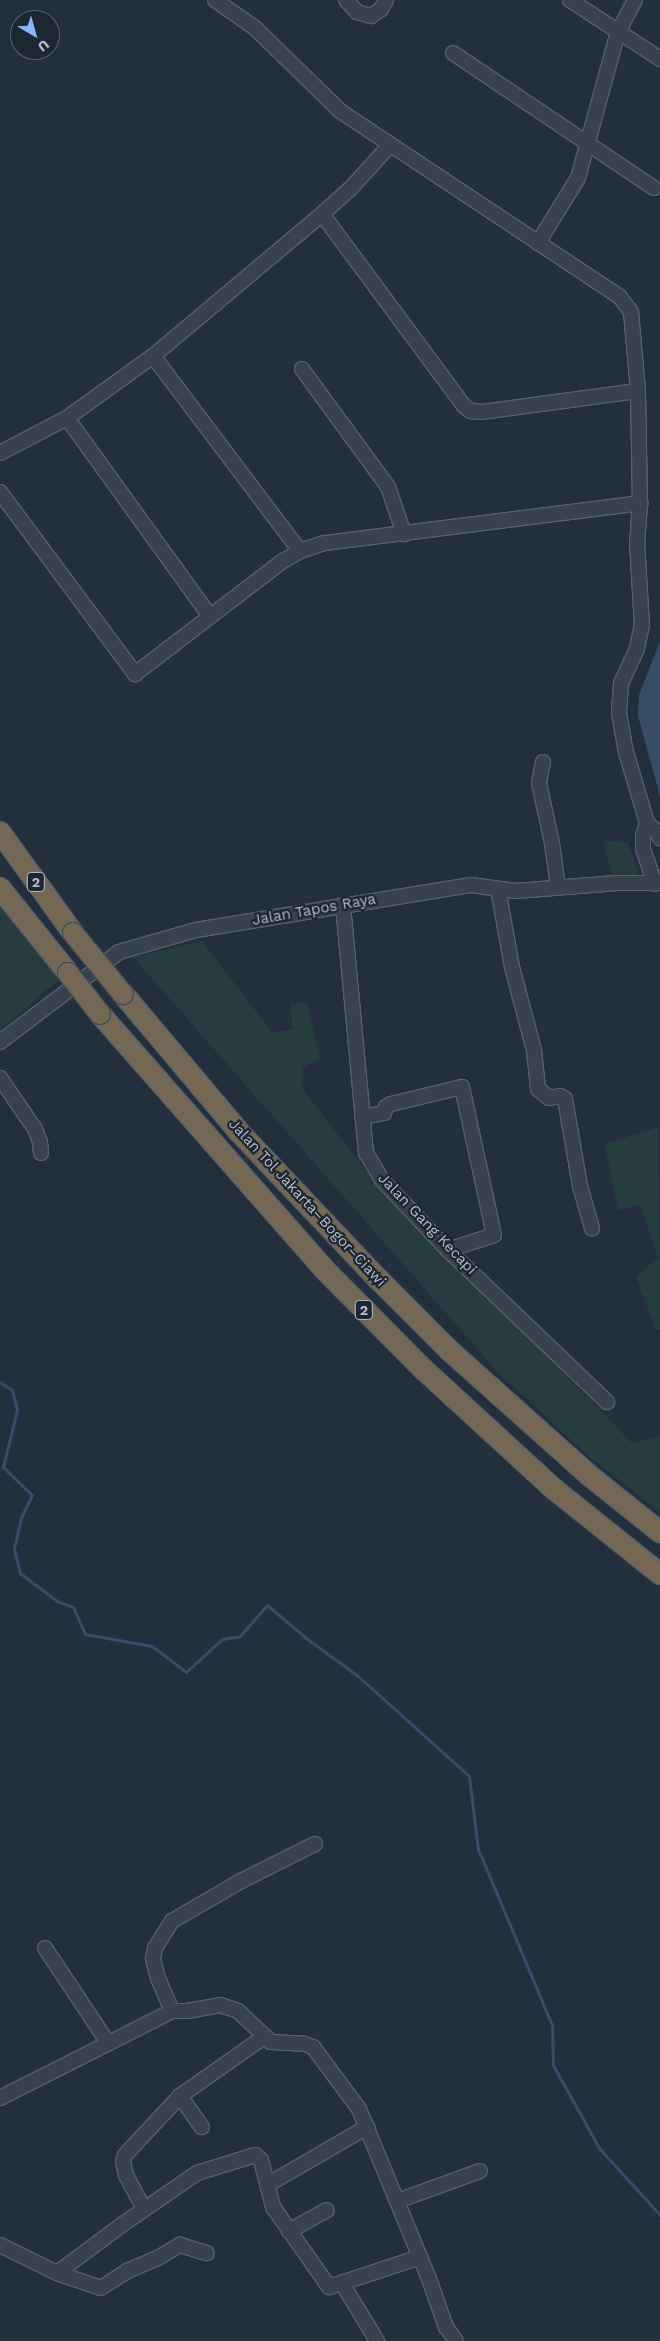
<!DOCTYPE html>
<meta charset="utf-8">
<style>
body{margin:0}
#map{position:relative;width:660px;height:2341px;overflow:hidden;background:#242f3e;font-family:"Work Sans",sans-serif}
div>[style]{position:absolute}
.green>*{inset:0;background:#263c3f}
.water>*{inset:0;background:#394c67}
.stream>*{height:3px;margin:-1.5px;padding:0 1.5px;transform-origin:1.5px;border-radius:1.5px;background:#394c67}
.roads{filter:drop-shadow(1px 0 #565f6c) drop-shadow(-1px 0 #565f6c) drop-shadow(0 1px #565f6c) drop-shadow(0 -1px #565f6c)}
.minor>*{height:14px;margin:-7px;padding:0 7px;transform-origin:7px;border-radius:7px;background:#38414e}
.highway>*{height:20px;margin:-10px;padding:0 10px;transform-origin:10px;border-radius:10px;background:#746855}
.bridges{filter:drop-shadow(1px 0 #434c59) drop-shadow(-1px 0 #434c59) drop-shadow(0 1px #434c59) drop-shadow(0 -1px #434c59)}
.highway-bridge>*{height:20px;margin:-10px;padding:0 10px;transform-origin:10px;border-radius:10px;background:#746855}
span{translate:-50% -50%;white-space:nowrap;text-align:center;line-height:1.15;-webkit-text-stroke:4.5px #1d2633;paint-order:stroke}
.shield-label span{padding:1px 4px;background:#1d2633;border:1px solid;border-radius:4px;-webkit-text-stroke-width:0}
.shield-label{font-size:14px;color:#b4bcc9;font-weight:700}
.street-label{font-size:15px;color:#b4bcc9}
.north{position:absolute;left:10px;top:10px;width:50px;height:50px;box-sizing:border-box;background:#1d2633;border:1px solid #59626f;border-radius:50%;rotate:142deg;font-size:14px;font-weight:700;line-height:20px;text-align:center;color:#b4bcc9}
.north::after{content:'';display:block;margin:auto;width:18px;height:22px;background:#8ab4f8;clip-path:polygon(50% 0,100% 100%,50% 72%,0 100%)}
</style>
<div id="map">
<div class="green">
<div style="clip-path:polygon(603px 841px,628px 842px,639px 874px,614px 882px)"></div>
<div style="clip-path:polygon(0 888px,61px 978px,0 1030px)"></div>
<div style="clip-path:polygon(202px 941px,272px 1032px,293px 1030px,290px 1004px,307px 1001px,320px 1059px,303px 1067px,302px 1088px,383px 1193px,389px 1195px,632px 1443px,660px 1436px,660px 1512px,585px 1453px,497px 1371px,133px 957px)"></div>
<div style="clip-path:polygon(659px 1127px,660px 1329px,655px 1329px,636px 1276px,658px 1258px,640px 1205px,618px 1210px,605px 1144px)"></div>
</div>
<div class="water">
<div style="clip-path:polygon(660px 641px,660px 796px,638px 716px,639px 695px)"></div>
</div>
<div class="stream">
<div style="left:0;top:1382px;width:14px;rotate:34deg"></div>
<div style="left:12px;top:1390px;width:21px;rotate:76deg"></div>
<div style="left:17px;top:1410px;width:59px;rotate:103.8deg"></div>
<div style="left:3px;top:1467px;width:40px;rotate:44deg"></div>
<div style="left:32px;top:1495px;width:25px;rotate:116deg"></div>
<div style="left:21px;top:1518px;width:32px;rotate:103deg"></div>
<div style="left:14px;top:1549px;width:25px;rotate:76deg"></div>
<div style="left:20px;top:1573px;width:46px;rotate:37.1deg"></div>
<div style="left:57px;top:1601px;width:17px;rotate:21deg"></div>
<div style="left:73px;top:1607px;width:30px;rotate:66deg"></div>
<div style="left:85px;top:1634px;width:68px;rotate:10.2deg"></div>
<div style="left:152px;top:1646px;width:43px;rotate:37.4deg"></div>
<div style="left:186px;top:1672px;width:49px;rotate:-42.5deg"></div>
<div style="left:222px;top:1639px;width:18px;rotate:-9deg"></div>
<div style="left:240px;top:1636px;width:41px;rotate:-48.9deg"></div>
<div style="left:267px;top:1605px;width:51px;rotate:40.2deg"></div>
<div style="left:306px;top:1638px;width:64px;rotate:36.2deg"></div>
<div style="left:358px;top:1676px;width:149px;rotate:42deg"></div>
<div style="left:469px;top:1776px;width:74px;rotate:83deg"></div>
<div style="left:478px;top:1849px;width:191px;rotate:67.2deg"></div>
<div style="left:552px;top:2025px;width:40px;rotate:88.6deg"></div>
<div style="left:553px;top:2065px;width:95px;rotate:61deg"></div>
<div style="left:599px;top:2148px;width:91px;rotate:47.7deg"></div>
</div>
<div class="roads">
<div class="minor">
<div style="left:215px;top:0;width:49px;rotate:35deg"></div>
<div style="left:255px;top:28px;width:119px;rotate:44.3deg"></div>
<div style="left:340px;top:111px;width:336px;rotate:33.6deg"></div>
<div style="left:620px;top:297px;width:19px;rotate:54deg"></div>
<div style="left:631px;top:312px;width:79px;rotate:84.9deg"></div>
<div style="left:638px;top:391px;width:112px;rotate:89deg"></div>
<div style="left:640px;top:503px;width:39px;rotate:94deg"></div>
<div style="left:637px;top:542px;width:83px;rotate:86.6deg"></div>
<div style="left:642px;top:625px;width:25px;rotate:102deg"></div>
<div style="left:637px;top:649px;width:38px;rotate:115deg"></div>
<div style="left:621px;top:684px;width:29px;rotate:94deg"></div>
<div style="left:619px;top:713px;width:40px;rotate:80deg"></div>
<div style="left:626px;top:752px;width:74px;rotate:73.5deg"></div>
<div style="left:647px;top:823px;width:14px;rotate:107deg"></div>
<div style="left:643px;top:836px;width:13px;rotate:90deg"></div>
<div style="left:643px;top:849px;width:37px;rotate:71deg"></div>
<div style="left:346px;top:0;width:16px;rotate:47deg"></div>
<div style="left:357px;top:12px;width:15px;rotate:16deg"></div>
<div style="left:371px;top:16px;width:12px;rotate:-35deg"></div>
<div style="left:381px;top:9px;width:10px;rotate:-61deg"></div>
<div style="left:570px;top:0;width:108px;rotate:33.2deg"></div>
<div style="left:453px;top:53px;width:242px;rotate:33.9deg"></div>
<div style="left:322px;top:214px;width:239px;rotate:53.5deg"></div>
<div style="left:464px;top:406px;width:9px;rotate:36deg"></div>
<div style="left:471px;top:411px;width:11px;rotate:5deg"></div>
<div style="left:482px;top:412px;width:157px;rotate:-7.7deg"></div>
<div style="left:538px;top:243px;width:76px;rotate:-58.4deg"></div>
<div style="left:578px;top:178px;width:151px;rotate:-74.7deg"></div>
<div style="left:618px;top:32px;width:36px;rotate:-62deg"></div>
<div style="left:153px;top:356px;width:244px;rotate:53deg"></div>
<div style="left:302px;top:369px;width:146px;rotate:53.9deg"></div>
<div style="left:388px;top:487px;width:50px;rotate:71.2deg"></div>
<div style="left:67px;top:418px;width:244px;rotate:54.2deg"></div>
<div style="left:0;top:453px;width:76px;rotate:-27.6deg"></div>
<div style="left:67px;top:418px;width:106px;rotate:-35.8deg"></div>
<div style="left:153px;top:356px;width:221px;rotate:-40deg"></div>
<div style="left:322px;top:214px;width:38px;rotate:-42deg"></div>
<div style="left:350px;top:189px;width:59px;rotate:-47.7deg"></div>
<div style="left:0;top:492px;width:227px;rotate:53.4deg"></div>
<div style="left:135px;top:674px;width:186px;rotate:-37.4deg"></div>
<div style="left:283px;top:561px;width:20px;rotate:-30deg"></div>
<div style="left:300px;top:551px;width:26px;rotate:-18deg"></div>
<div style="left:325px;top:543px;width:318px;rotate:-7.2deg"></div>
<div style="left:543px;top:762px;width:21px;rotate:101deg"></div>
<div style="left:539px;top:783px;width:61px;rotate:77.8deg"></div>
<div style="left:552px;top:843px;width:44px;rotate:82.2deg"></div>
<div style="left:647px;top:823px;width:13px;rotate:42deg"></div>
<div style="left:657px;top:832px;width:7px;rotate:63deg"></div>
<div style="left:498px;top:889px;width:79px;rotate:79.8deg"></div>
<div style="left:512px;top:967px;width:86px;rotate:75.2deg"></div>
<div style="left:534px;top:1050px;width:39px;rotate:84deg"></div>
<div style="left:538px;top:1089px;width:14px;rotate:39deg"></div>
<div style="left:549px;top:1098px;width:11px;rotate:-10deg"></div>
<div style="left:560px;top:1096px;width:6px;rotate:31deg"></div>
<div style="left:565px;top:1099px;width:88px;rotate:80.2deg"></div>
<div style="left:580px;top:1186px;width:44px;rotate:74.1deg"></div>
<div style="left:343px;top:905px;width:249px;rotate:84.7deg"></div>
<div style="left:366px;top:1153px;width:31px;rotate:59deg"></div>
<div style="left:382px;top:1180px;width:96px;rotate:46.7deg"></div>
<div style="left:448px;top:1250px;width:220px;rotate:43.7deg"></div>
<div style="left:0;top:1042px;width:149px;rotate:-37.1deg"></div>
<div style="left:119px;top:952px;width:80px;rotate:-15.9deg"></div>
<div style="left:196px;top:930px;width:279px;rotate:-9.3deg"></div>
<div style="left:471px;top:885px;width:45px;rotate:7.6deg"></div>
<div style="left:516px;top:891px;width:101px;rotate:-4.5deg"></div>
<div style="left:617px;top:883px;width:43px"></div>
<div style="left:0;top:1078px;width:62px;rotate:55.5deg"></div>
<div style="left:35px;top:1129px;width:14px;rotate:69deg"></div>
<div style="left:40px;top:1142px;width:11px;rotate:85deg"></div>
<div style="left:362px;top:1117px;width:22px;rotate:-10deg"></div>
<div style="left:384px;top:1113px;width:6px;rotate:-72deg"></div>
<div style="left:386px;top:1107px;width:6px;rotate:-31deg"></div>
<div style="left:391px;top:1104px;width:73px;rotate:-13.5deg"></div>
<div style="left:462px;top:1087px;width:151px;rotate:77.8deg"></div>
<div style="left:494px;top:1235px;width:48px;rotate:161.9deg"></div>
<div style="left:45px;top:1948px;width:114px;rotate:56.4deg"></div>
<div style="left:172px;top:2011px;width:36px;rotate:-113deg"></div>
<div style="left:158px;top:1978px;width:20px;rotate:-105deg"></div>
<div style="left:153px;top:1959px;width:11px;rotate:-80deg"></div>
<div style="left:155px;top:1948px;width:32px;rotate:-58deg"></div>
<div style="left:172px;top:1921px;width:80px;rotate:-30.1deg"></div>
<div style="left:241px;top:1881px;width:83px;rotate:-26.6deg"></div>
<div style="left:180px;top:2096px;width:38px;rotate:55deg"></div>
<div style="left:0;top:2098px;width:193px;rotate:-26.8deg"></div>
<div style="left:172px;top:2011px;width:15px"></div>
<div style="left:187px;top:2011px;width:34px;rotate:-10deg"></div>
<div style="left:220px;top:2005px;width:19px;rotate:18deg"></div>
<div style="left:238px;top:2011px;width:45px;rotate:43.2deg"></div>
<div style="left:271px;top:2042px;width:34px;rotate:3deg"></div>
<div style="left:305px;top:2044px;width:9px;rotate:21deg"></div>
<div style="left:313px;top:2047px;width:77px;rotate:53.4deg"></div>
<div style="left:359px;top:2109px;width:181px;rotate:67.6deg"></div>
<div style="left:428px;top:2276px;width:54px;rotate:70.6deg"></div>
<div style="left:446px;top:2327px;width:17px;rotate:54deg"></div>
<div style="left:267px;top:2185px;width:116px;rotate:-30.1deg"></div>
<div style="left:397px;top:2201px;width:88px;rotate:-19.9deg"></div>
<div style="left:144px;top:2209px;width:38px;rotate:-118deg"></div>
<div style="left:126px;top:2175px;width:13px;rotate:-103deg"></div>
<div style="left:123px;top:2162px;width:7px;rotate:-74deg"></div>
<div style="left:125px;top:2155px;width:81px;rotate:-47deg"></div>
<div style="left:180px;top:2096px;width:103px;rotate:-35.1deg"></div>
<div style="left:289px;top:2231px;width:43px;rotate:-28.9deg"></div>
<div style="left:0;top:2245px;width:64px;rotate:26.2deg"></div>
<div style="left:57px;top:2273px;width:82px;rotate:-36.6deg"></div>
<div style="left:123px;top:2224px;width:90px;rotate:-34.6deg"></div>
<div style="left:197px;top:2173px;width:61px;rotate:-17.2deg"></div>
<div style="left:255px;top:2155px;width:8px;rotate:40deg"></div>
<div style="left:261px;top:2160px;width:49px;rotate:75.7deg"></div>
<div style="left:273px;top:2207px;width:98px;rotate:55deg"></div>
<div style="left:329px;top:2287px;width:96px;rotate:-18.2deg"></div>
<div style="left:57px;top:2273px;width:46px;rotate:18.8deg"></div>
<div style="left:101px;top:2288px;width:31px;rotate:-33deg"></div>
<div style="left:127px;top:2271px;width:34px;rotate:-23deg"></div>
<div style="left:158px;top:2258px;width:26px;rotate:-31deg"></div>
<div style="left:180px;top:2245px;width:28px;rotate:17deg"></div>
<div style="left:342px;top:2283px;width:68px;rotate:58.9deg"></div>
</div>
<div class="highway">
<div style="left:0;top:832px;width:125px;rotate:54.1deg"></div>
<div style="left:0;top:888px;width:109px;rotate:51.3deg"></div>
<div style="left:123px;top:994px;width:182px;rotate:49.9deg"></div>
<div style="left:240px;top:1133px;width:201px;rotate:46.6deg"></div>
<div style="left:378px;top:1279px;width:100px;rotate:45deg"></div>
<div style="left:449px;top:1350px;width:189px;rotate:41.8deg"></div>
<div style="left:590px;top:1476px;width:90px;rotate:38.7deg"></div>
<div style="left:100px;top:1014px;width:338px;rotate:48.7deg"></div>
<div style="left:323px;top:1268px;width:142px;rotate:45.3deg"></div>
<div style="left:423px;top:1369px;width:178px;rotate:42.5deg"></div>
<div style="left:554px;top:1489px;width:136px;rotate:38.7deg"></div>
</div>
</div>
<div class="bridges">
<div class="highway-bridge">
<div style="left:73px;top:933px;width:79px;rotate:50.7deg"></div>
<div style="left:68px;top:973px;width:52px;rotate:52deg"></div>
</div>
</div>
<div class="shield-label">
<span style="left:36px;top:882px">2</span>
<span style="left:364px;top:1310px">2</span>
</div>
<div class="street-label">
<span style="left:314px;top:910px;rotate:-10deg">Jalan Tapos Raya</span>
<span style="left:307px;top:1203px;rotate:47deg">Jalan Tol Jakarta–Bogor–Ciawi</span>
<span style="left:427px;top:1224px;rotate:46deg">Jalan Gang Kecapi</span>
</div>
<div class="north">U</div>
</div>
